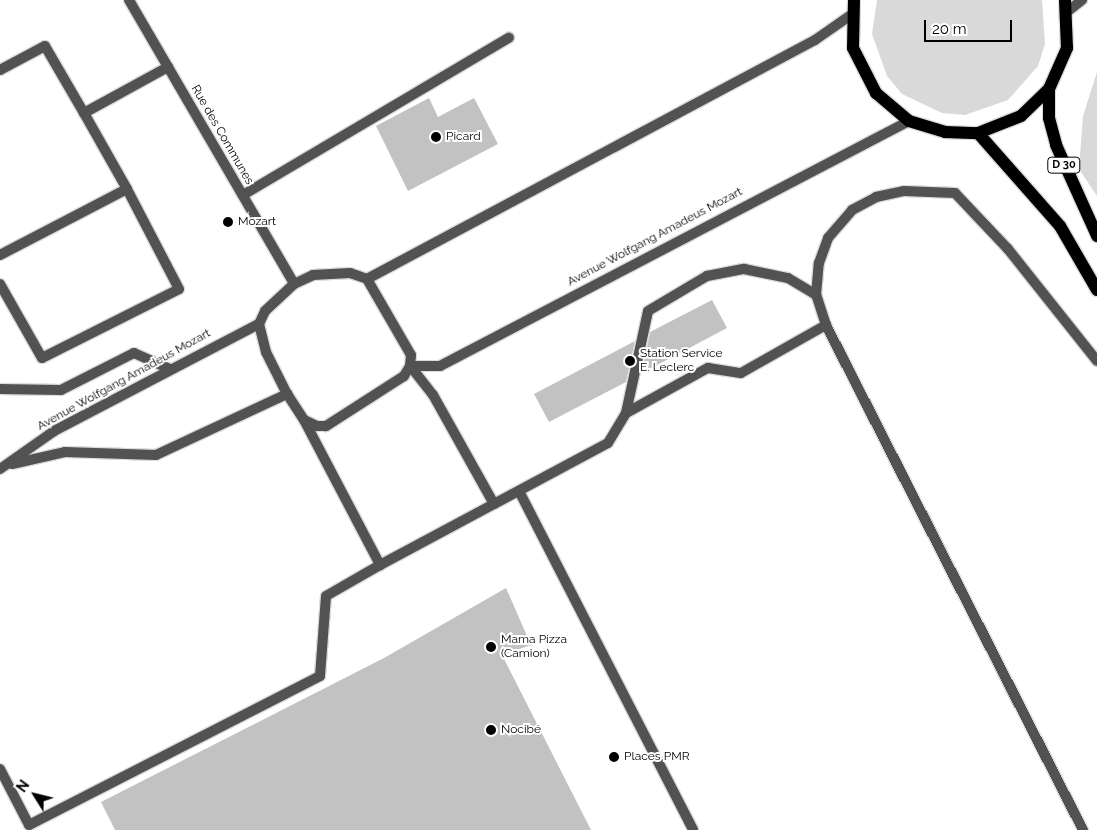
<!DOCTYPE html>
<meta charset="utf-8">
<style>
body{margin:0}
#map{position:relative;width:1097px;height:830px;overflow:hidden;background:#fff;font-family:Raleway,sans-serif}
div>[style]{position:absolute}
.green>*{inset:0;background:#d9d9d9}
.building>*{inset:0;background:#c2c2c2}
.roads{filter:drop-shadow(1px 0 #dbdbdb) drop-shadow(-1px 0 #dbdbdb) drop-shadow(0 1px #dbdbdb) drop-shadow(0 -1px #dbdbdb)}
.service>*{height:10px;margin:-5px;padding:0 5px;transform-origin:5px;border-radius:5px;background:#525252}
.minor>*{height:10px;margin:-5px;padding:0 5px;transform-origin:5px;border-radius:5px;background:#525252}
.tertiary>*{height:10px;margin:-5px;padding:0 5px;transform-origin:5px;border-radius:5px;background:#525252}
.primary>*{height:12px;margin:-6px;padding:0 6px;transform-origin:6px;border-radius:6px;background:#000}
.dots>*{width:14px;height:14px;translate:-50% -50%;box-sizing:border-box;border:2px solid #fff;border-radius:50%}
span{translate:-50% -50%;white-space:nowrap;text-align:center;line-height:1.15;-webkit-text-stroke:4px #fff;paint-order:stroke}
.shield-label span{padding:1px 4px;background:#fff;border:1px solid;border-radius:4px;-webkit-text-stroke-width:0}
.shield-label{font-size:11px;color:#000;font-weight:700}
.street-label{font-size:12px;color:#000}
.poi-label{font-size:12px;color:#000}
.left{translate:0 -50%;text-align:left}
.north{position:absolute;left:10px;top:770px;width:50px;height:50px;-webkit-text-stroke:4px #fff;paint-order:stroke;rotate:306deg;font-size:14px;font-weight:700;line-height:20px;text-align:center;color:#000}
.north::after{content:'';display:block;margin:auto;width:18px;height:22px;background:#000;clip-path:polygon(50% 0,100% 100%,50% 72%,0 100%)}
.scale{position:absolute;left:924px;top:20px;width:88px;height:22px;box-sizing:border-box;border:2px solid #000;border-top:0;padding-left:6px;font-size:15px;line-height:18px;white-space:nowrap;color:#000;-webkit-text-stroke:4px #fff;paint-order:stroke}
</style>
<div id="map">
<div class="green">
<div style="clip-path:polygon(877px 0,1042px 0,1045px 44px,1038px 66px,1008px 100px,965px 115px,942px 113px,902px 94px,887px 76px,872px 34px)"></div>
<div style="clip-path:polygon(1097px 72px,1097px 196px,1079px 169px,1083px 116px)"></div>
</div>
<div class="building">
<div style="clip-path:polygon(429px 98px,438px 117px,474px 98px,498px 144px,408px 191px,376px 126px)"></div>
<div style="clip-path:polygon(712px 300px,727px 328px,642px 373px,650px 332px)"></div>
<div style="clip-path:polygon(635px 341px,626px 382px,549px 422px,534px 394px)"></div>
<div style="clip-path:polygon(506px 588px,531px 645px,502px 655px,591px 830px,115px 830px,101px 802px,384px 658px)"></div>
</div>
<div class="roads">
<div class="service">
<div style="left:0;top:70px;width:51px;rotate:-28.1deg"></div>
<div style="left:45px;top:46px;width:78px;rotate:59.8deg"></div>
<div style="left:243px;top:195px;width:309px;rotate:-30.6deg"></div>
<div style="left:0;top:255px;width:143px;rotate:-27.5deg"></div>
<div style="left:127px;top:189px;width:87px;rotate:-119.5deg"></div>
<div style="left:84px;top:113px;width:96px;rotate:-28.7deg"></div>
<div style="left:0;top:284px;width:85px;rotate:60.4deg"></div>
<div style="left:42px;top:358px;width:153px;rotate:-26.7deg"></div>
<div style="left:179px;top:289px;width:113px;rotate:-117.5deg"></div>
<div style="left:826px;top:325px;width:32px;rotate:-108deg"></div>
<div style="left:816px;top:295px;width:32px;rotate:-85deg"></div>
<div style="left:819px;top:263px;width:27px;rotate:-70deg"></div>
<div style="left:828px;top:238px;width:37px;rotate:-49deg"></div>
<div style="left:852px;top:210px;width:27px;rotate:-28deg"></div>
<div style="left:876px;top:197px;width:29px;rotate:-12deg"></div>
<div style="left:904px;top:191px;width:51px;rotate:2.2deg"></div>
<div style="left:955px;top:193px;width:77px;rotate:46.6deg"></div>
<div style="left:1008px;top:249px;width:143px;rotate:51.5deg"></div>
<div style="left:0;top:389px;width:61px;rotate:0.9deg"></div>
<div style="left:61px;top:390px;width:82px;rotate:-26.9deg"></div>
<div style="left:134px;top:353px;width:39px;rotate:24deg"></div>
<div style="left:626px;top:413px;width:104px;rotate:-77.8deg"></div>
<div style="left:648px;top:311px;width:69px;rotate:-30.7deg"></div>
<div style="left:707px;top:276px;width:38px;rotate:-11deg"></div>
<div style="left:744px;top:269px;width:45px;rotate:11.6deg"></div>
<div style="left:788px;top:278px;width:33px;rotate:31deg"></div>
<div style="left:304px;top:420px;width:164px;rotate:62.3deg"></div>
<div style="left:380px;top:565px;width:129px;rotate:-28.2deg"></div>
<div style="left:494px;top:504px;width:125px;rotate:-119.2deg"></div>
<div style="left:433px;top:395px;width:37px;rotate:-128deg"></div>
<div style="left:519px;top:491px;width:381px;rotate:62.8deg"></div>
<div style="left:494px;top:504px;width:129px;rotate:-28.2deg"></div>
<div style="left:608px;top:443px;width:35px;rotate:-59deg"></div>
<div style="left:626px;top:413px;width:94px;rotate:-28.8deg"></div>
<div style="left:708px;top:368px;width:33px;rotate:9deg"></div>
<div style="left:741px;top:373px;width:98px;rotate:-29.5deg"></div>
<div style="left:826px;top:325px;width:567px;rotate:63.03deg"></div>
<div style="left:0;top:769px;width:63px;rotate:62.6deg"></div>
<div style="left:29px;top:825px;width:327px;rotate:-27.1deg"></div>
<div style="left:320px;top:676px;width:80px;rotate:-85.7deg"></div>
<div style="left:326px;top:596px;width:62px;rotate:-29.9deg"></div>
</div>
<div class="minor">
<div style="left:129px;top:0;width:328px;rotate:59.8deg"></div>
<div style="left:350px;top:273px;width:18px;rotate:19deg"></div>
<div style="left:367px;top:279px;width:88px;rotate:59.9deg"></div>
<div style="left:411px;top:355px;width:11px;rotate:95deg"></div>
<div style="left:410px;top:366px;width:12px;rotate:121deg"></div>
<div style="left:404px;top:376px;width:93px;rotate:147.3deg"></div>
<div style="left:326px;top:426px;width:9px;rotate:180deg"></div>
<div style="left:317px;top:426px;width:14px;rotate:-155deg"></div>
<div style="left:304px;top:420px;width:31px;rotate:-123deg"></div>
<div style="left:287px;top:394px;width:47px;rotate:-116.6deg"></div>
<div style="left:266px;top:352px;width:29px;rotate:-104deg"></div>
<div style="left:259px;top:324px;width:14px;rotate:-65deg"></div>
<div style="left:265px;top:311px;width:40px;rotate:-43deg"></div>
<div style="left:294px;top:284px;width:21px;rotate:-25deg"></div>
<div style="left:313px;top:275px;width:37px;rotate:-3deg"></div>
<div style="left:367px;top:279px;width:508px;rotate:-28.08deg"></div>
<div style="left:815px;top:40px;width:44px;rotate:-34.8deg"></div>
<div style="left:410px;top:366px;width:30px"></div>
<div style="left:440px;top:366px;width:529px;rotate:-27.58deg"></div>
<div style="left:12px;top:464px;width:54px;rotate:-12.8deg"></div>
<div style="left:65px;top:452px;width:91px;rotate:1.9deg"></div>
<div style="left:156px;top:455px;width:145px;rotate:-25deg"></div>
<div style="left:0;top:469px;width:66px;rotate:-35.1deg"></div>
<div style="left:54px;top:431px;width:231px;rotate:-27.6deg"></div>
</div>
<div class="tertiary">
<div style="left:1068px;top:11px;width:18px;rotate:-38deg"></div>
</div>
<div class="primary">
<div style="left:854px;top:0;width:48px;rotate:91.2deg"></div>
<div style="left:853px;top:48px;width:51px;rotate:62.9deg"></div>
<div style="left:876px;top:93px;width:43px;rotate:40.3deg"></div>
<div style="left:909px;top:121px;width:38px;rotate:17deg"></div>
<div style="left:945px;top:132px;width:33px;rotate:2deg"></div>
<div style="left:978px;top:133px;width:46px;rotate:-21.6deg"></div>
<div style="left:1021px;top:116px;width:39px;rotate:-44deg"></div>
<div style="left:1049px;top:89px;width:45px;rotate:-66.3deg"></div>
<div style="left:1067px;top:48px;width:48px;rotate:-92.4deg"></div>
<div style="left:1049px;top:89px;width:29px;rotate:90deg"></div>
<div style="left:1049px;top:118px;width:28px;rotate:75deg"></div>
<div style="left:1056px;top:145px;width:100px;rotate:65.7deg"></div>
<div style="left:978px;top:133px;width:124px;rotate:48.6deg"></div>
<div style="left:1060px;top:226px;width:74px;rotate:60deg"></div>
</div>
</div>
<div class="dots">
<div style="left:436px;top:137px;background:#000"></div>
<div style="left:228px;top:222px;background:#000"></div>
<div style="left:630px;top:361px;background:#000"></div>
<div style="left:491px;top:647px;background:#000"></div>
<div style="left:491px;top:730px;background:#000"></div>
<div style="left:614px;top:757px;background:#000"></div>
</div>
<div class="shield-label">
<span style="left:1064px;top:165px">D 30</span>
</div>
<div class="street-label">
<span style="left:222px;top:135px;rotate:60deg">Rue des Communes</span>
<span style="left:655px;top:237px;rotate:-28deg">Avenue Wolfgang Amadeus Mozart</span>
<span style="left:124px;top:380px;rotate:-29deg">Avenue Wolfgang Amadeus Mozart</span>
</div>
<div class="poi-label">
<span class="left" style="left:446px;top:137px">Picard</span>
<span class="left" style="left:238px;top:222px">Mozart</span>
<span class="left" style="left:640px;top:361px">Station Service<br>E. Leclerc</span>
<span class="left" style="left:501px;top:647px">Mama Pizza<br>(Camion)</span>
<span class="left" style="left:501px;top:730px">Nocibé</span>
<span class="left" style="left:624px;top:757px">Places PMR</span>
</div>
<div class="north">N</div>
<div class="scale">20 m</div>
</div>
